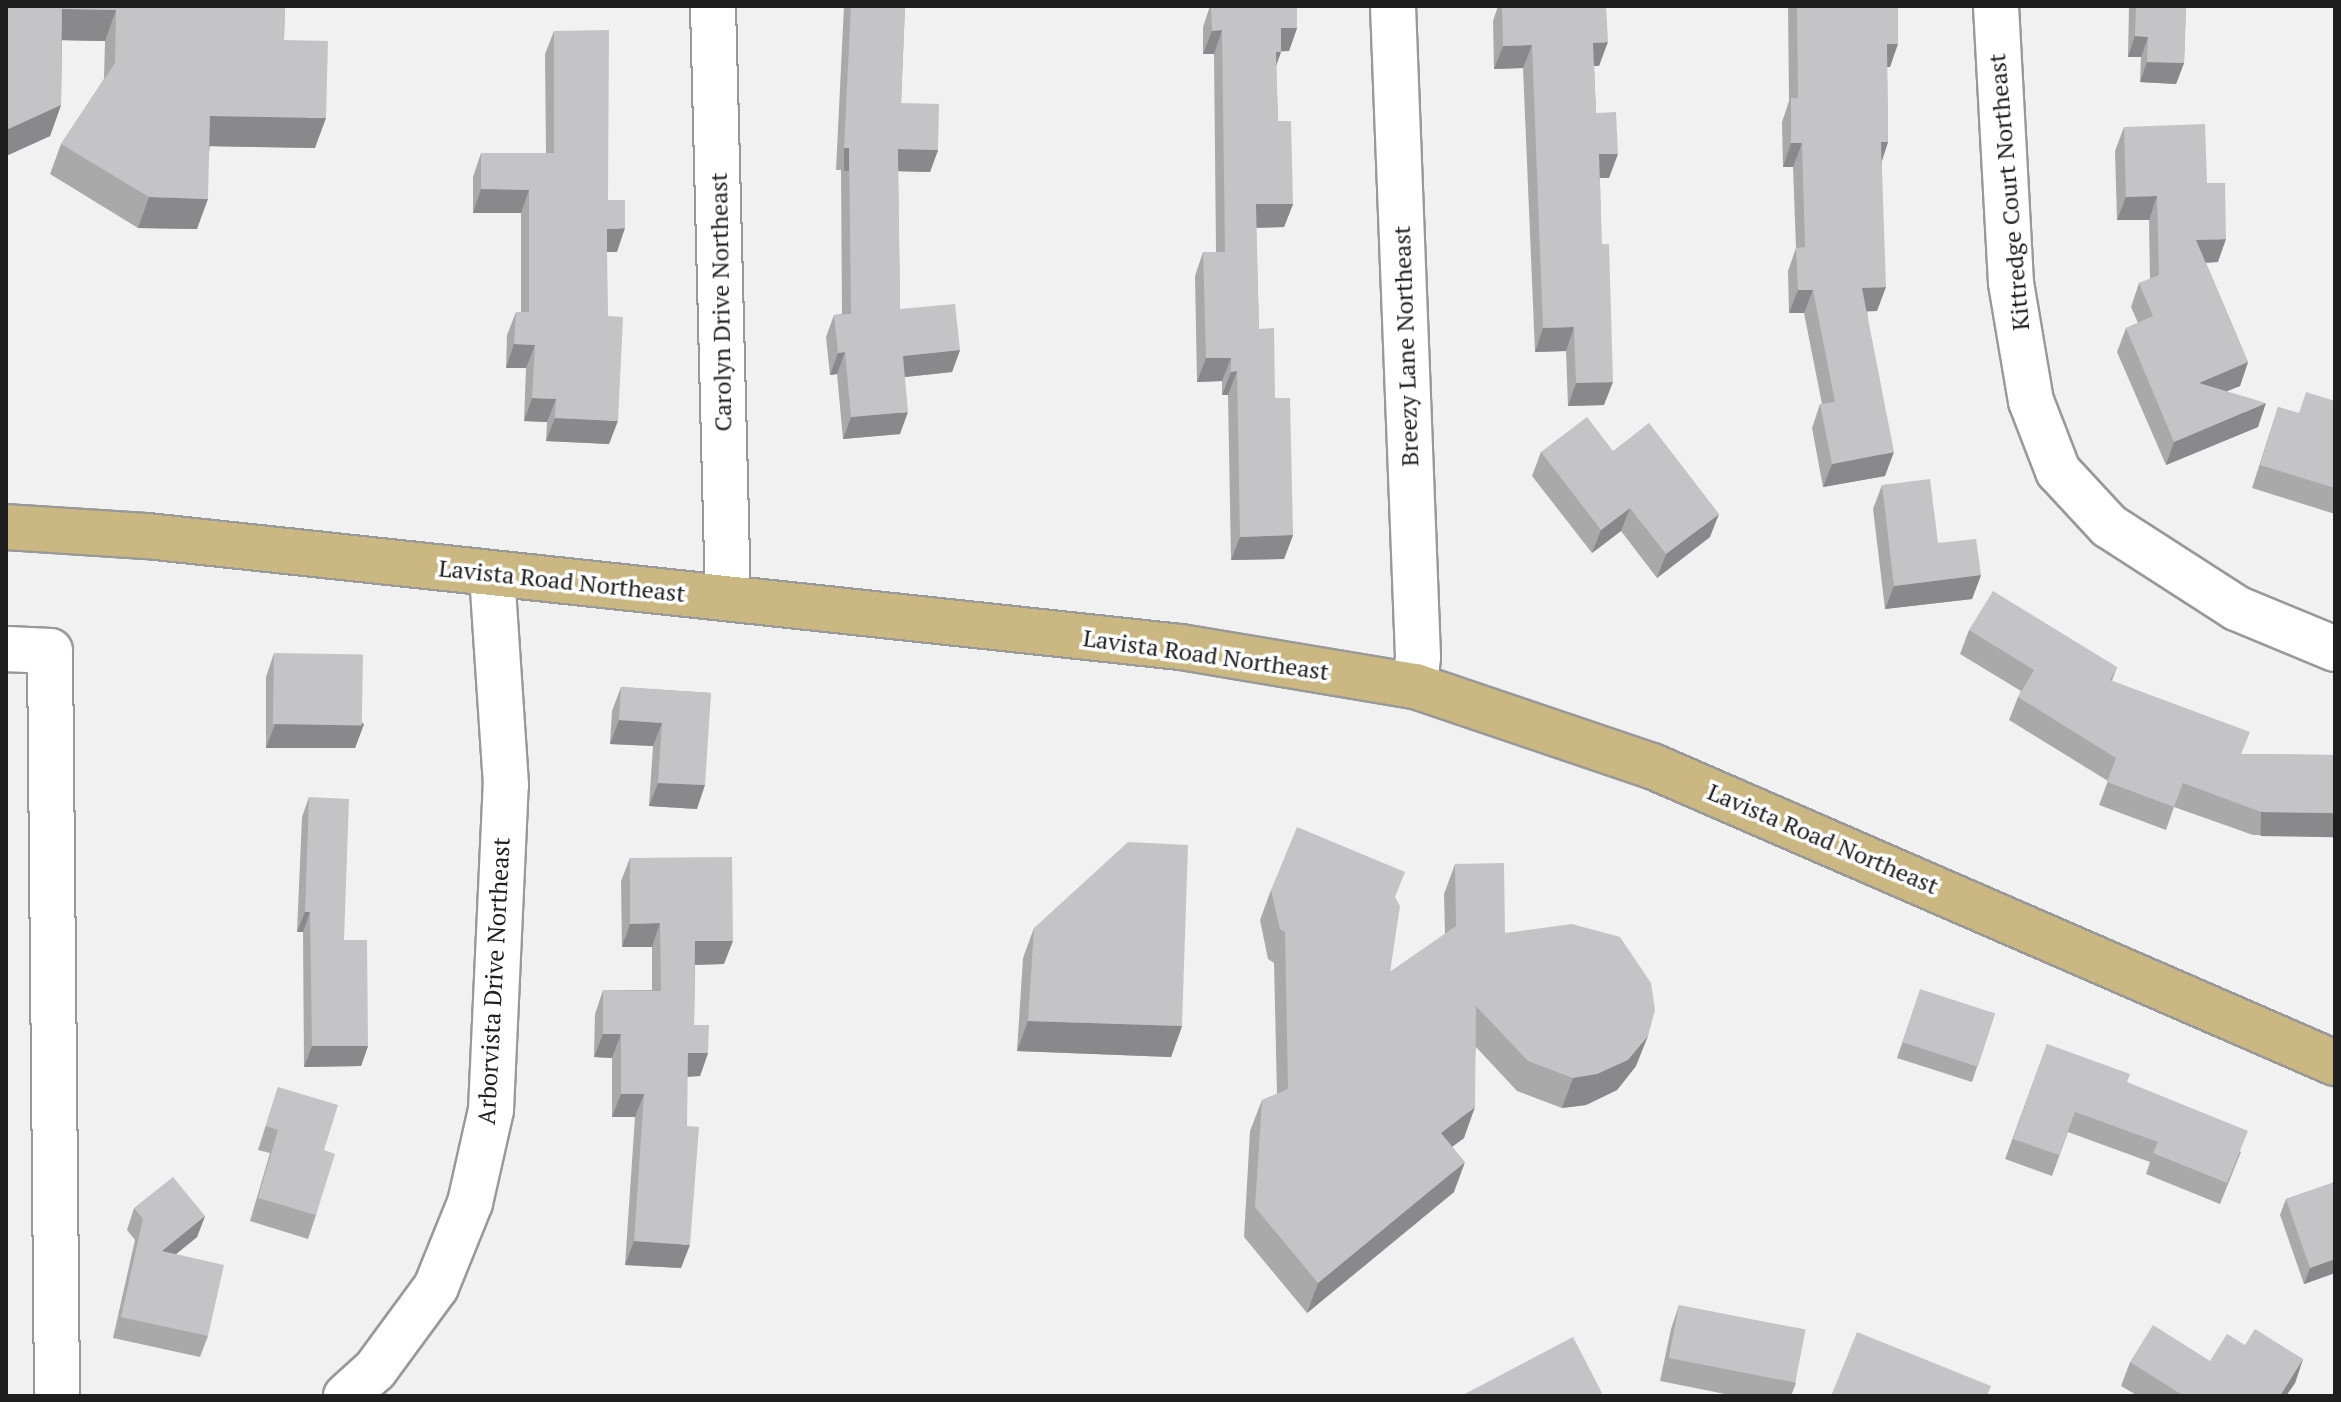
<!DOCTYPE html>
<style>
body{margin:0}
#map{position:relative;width:2341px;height:1402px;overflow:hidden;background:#f1f1f2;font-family:"PT Serif",serif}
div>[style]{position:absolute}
.roads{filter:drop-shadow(2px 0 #99999a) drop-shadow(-2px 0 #99999a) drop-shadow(0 2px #99999a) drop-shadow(0 -2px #99999a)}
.minor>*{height:44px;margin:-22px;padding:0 22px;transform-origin:22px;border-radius:22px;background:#fff}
.major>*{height:44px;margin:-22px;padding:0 22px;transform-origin:22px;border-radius:22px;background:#cab782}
.wall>*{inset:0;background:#a9a9aa}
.shaded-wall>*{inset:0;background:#89898b;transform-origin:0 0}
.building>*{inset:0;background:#c4c4c6;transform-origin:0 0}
span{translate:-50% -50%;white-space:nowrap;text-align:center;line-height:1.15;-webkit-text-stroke:7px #fff;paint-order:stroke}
.street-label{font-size:24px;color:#1f1f20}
.frame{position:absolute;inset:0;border:8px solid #1f1f20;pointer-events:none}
</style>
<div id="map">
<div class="roads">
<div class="minor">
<div style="left:713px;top:6px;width:592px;rotate:88.55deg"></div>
<div style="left:1393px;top:6px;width:651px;rotate:87.8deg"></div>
<div style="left:1418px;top:657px;width:29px;rotate:96deg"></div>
<div style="left:1996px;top:6px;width:277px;rotate:86.9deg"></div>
<div style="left:2011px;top:283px;width:120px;rotate:80.4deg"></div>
<div style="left:2031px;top:401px;width:75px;rotate:68.9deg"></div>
<div style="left:2058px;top:471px;width:75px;rotate:47.2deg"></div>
<div style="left:2109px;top:526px;width:151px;rotate:32.8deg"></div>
<div style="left:2236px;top:608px;width:107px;rotate:22.5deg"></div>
<div style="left:6px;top:649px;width:44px;rotate:2.6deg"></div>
<div style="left:50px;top:651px;width:745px;rotate:89.46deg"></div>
<div style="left:346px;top:1396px;width:39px;rotate:-42deg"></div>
<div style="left:375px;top:1370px;width:103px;rotate:-53.7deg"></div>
<div style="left:436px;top:1287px;width:91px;rotate:-68deg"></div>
<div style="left:470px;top:1203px;width:95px;rotate:-77.3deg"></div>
<div style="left:491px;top:1110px;width:325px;rotate:-87.4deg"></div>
<div style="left:506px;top:785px;width:212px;rotate:-93.8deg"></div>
</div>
<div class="major">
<div style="left:6px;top:527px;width:141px;rotate:3.7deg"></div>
<div style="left:147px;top:536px;width:1040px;rotate:6.13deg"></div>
<div style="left:1181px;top:647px;width:237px;rotate:9.5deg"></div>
<div style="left:1415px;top:686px;width:250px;rotate:18.7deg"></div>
<div style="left:1652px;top:766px;width:745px;rotate:23.5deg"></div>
</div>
</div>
<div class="wall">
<div style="clip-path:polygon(6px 6px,285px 6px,284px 40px,315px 148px,210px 146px,197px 229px,138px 228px,50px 174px,61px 144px,104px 79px,105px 41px,62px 40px,61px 105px,50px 136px,6px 156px)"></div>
<div style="clip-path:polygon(844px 6px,905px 6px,901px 103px,938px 150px,930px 172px,898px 171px,900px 309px,960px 350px,952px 372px,905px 377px,900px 434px,843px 439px,837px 374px,830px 375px,826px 337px,834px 315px,842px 314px,841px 170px,836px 170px)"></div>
<div style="clip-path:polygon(1210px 6px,1297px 6px,1297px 28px,1289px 51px,1281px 51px,1276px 65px,1278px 121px,1293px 204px,1284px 227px,1256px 228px,1259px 329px,1275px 398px,1293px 535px,1284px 559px,1231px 560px,1228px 395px,1222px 395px,1222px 381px,1197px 382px,1195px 276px,1203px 252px,1216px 252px,1214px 54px,1203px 54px,1203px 27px)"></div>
<div style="clip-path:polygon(1498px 6px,1606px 6px,1599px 66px,1594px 66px,1596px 113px,1609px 178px,1600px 178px,1604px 405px,1568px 406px,1566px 351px,1535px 352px,1523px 68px,1494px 69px,1493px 21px)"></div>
<div style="clip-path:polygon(1788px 6px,1898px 6px,1890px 67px,1887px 67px,1888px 142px,1882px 161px,1877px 311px,1867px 311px,1885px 476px,1823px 487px,1812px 428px,1820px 404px,1822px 404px,1804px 313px,1789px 313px,1788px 271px,1796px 248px,1793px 167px,1783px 167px,1782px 122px,1789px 101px)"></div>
<div style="clip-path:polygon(2129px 6px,2186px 6px,2184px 63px,2176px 84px,2140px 82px,2141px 57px,2128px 57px)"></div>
<div style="clip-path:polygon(554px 31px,608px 200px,617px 252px,607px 252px,609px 444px,546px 441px,547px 422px,524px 421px,526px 368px,506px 368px,507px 335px,516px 312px,521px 312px,521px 213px,473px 213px,473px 177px,481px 153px,546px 153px,545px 54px)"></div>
<div style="clip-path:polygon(2124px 127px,2207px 183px,2218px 262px,2206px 263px,2248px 362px,2240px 386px,2227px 391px,2258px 427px,2166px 465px,2117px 352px,2126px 328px,2138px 323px,2131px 307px,2139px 283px,2150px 279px,2149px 220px,2117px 220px,2115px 151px)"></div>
<div style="clip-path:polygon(2335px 401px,2335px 514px,2252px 488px,2278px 407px,2298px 413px)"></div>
<div style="clip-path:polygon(1613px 451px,1710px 537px,1657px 578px,1621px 531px,1592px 553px,1532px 476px,1541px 452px)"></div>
<div style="clip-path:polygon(1882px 485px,1938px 543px,1981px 575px,1972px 599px,1885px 609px,1873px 509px)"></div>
<div style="clip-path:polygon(1969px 630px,2117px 667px,2112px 681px,2242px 754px,2335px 755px,2335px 837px,2253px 835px,2174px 807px,2166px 830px,2099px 805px,2108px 781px,2009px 720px,2018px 697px,2021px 691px,1960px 654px)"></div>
<div style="clip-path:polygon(274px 653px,364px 724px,355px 748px,266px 748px,266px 677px)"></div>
<div style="clip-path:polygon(621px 687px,711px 693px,697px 809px,649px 806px,653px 746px,610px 744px,612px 711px)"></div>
<div style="clip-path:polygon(309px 797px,368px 1046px,361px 1066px,304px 1067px,303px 932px,297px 932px,302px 817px)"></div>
<div style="clip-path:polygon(630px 858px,724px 964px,695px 965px,694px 1025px,708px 1053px,700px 1076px,687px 1077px,681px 1268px,625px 1265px,635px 1117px,612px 1117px,612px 1058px,594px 1057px,595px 1014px,603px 990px,652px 990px,652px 947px,622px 947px,621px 881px)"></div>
<div style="clip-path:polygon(1455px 864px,1505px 933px,1636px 1066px,1617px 1090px,1586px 1105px,1562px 1108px,1517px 1091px,1476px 1047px,1464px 1138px,1453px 1146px,1454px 1192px,1307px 1313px,1244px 1237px,1250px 1131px,1262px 1100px,1277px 1094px,1274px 963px,1268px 959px,1260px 920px,1271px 890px,1396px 899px,1390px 972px,1445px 934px,1444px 894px)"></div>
<div style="clip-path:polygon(1034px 928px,1182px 1026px,1171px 1057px,1017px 1051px,1023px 958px)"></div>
<div style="clip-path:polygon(1915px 1005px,1995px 1013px,1972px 1082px,1897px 1058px)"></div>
<div style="clip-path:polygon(2047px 1044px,2127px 1082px,2241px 1152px,2220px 1204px,2146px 1174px,2150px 1162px,2068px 1132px,2052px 1176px,2005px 1159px)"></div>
<div style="clip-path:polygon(278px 1087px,324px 1150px,316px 1215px,308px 1239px,250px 1221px,270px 1153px,258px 1150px)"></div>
<div style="clip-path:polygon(2335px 1182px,2335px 1273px,2304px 1284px,2280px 1215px,2286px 1199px)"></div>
<div style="clip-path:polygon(134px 1208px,205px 1216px,197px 1237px,176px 1254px,208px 1336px,200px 1357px,113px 1338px,135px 1240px,127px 1230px)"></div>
<div style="clip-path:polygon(1679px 1305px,1796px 1383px,1791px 1396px,1735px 1396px,1660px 1381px,1671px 1329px)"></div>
<div style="clip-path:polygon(2245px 1345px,2303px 1359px,2295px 1383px,2286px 1396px,2138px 1396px,2121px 1386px,2130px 1362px,2210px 1361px)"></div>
</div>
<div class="shaded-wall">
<div style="clip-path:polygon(62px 9px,116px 10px,105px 41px,51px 40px)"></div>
<div style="clip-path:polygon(1281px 28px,1297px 28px,1289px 51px,1272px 52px)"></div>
<div style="clip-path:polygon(1222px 30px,1214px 54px,1203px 54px,1212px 31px)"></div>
<div style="clip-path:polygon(2135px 36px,2148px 37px,2141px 57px,2128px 57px)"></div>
<div style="clip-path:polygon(1608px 42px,1599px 66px,1584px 66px,1593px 43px)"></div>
<div style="clip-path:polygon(1887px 44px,1898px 44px,1890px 67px,1878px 68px)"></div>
<div style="clip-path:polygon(1532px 45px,1523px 68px,1494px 69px,1503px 46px)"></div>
<div style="clip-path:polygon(1276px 52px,1281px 52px,1273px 75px)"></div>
<div style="clip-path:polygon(2147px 62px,2184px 63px,2176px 84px,2140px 82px)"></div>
<div style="clip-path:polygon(61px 105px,50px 136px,6px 156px,6px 130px)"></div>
<div style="clip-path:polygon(210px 116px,326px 118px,315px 148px,199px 146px)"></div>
<div style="clip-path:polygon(1881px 142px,1888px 142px,1880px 166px)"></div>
<div style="clip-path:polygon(1791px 143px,1802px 143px,1793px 167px,1783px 167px)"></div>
<div style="left:844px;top:148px;width:5px;height:23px"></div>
<div style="clip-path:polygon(898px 149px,938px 150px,930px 172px,890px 171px)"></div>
<div style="clip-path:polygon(1599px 154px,1618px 154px,1609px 178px,1591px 178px)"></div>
<div style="clip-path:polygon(481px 189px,529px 190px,521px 213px,473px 213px)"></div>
<div style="clip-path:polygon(2157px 196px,2149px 220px,2117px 220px,2126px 197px)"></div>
<div style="clip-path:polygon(149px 197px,208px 199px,197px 229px,138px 228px)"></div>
<div style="clip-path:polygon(1256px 204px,1293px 204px,1284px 227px,1247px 228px)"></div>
<div style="clip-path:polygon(625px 228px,617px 252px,598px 252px,607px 229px)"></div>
<div style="clip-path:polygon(2226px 239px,2218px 262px,2188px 263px,2196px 240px)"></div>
<div style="clip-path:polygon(1886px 287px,1877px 311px,1854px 312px,1862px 288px)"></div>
<div style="clip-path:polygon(1798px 290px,1813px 290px,1804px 313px,1789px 313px)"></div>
<div style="clip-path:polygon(1574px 327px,1566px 351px,1535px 352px,1543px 328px)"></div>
<div style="clip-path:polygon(514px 344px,535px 345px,526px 368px,506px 368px)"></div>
<div style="clip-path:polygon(960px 350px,952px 372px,895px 378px,903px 356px)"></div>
<div style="clip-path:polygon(845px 352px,837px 374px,830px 375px,838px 353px)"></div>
<div style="clip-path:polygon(1206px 358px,1231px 358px,1222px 381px,1197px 382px)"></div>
<div style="clip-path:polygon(2248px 362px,2240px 386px,2190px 406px,2199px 383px)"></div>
<div style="clip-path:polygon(1237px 371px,1228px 395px,1222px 395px,1231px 372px)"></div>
<div style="clip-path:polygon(1613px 382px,1604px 405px,1568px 406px,1576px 383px)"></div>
<div style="clip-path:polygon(532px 398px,556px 399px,547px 422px,524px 421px)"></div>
<div style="clip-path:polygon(2266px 403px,2258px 427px,2166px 465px,2174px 442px)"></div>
<div style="clip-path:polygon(908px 412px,900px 434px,843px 439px,851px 417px)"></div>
<div style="clip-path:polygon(555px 418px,618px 421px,609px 444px,546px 441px)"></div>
<div style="clip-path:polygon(1894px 452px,1885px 476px,1823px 487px,1832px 464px)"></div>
<div style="clip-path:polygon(1630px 508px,1621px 531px,1592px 553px,1601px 530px)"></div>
<div style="clip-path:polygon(1719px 514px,1710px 537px,1657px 578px,1666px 554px)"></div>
<div style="clip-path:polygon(1293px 535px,1284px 559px,1231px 560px,1240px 537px)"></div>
<div style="clip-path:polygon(1981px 575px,1972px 599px,1885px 609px,1894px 586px)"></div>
<div style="clip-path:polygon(619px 720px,662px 723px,653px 746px,610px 744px)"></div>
<div style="clip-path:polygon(275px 724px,364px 724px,355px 748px,266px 748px)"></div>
<div style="clip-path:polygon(658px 783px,705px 785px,697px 809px,649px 806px)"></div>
<div style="left:2261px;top:812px;width:74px;height:24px;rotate:1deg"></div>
<div style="clip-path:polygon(305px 912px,310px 912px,303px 932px,297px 932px)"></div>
<div style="clip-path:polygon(660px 923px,652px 947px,622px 947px,630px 924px)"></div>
<div style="clip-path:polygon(695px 941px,733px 941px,724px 964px,686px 965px)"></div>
<div style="clip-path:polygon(1028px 1021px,1182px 1026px,1171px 1057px,1017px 1051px)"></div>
<div style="clip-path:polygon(603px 1034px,621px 1034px,612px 1058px,594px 1057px)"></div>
<div style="clip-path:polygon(1648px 1036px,1636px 1066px,1617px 1090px,1586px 1105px,1562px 1108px,1573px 1078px)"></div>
<div style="clip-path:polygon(312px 1046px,368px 1046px,361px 1066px,304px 1067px)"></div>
<div style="clip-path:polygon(688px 1053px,708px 1053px,700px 1076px,679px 1077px)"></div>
<div style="clip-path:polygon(621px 1094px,644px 1094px,635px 1117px,612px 1117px)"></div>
<div style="clip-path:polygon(1475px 1107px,1464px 1138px,1430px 1163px,1441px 1133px)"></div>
<div style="clip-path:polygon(1465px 1162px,1454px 1192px,1307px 1313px,1318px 1283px)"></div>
<div style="clip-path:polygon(205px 1216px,197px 1237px,154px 1272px,162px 1251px)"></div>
<div style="clip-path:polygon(634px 1241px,690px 1245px,681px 1268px,625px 1265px)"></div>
<div style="clip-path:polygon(2335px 1259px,2335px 1273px,2304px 1284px,2310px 1268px)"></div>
<div style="clip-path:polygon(2303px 1359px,2295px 1383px,2286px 1396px,2280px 1396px)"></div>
</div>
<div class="building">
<div style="clip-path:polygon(6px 6px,285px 6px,284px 40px,328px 41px,326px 118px,210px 116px,208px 199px,149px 197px,61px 144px,115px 63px,116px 10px,62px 9px,61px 105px,6px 130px)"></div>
<div style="clip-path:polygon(851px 6px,905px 6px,901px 103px,939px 104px,938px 150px,898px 149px,900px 309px,955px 304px,960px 350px,903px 356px,908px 412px,851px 417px,845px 352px,838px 353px,834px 315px,851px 314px,849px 148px,844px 148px)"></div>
<div style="clip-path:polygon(1211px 6px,1297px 6px,1297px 28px,1281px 28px,1281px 52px,1276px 52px,1278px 121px,1291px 121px,1293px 204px,1256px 204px,1259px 329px,1274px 328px,1275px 398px,1290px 398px,1293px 535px,1240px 537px,1237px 371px,1231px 372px,1231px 358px,1206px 358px,1203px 252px,1225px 252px,1222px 30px,1212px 31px)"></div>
<div style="clip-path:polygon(1502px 6px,1606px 6px,1608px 42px,1593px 43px,1596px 113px,1616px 112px,1618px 154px,1599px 154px,1602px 244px,1609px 244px,1613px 382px,1576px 383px,1574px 327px,1543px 328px,1532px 45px,1503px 46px)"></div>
<div style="clip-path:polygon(1797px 6px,1898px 6px,1898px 44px,1887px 44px,1888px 142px,1881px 142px,1886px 287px,1862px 288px,1894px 452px,1832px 464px,1820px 404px,1835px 402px,1813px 290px,1798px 290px,1796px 248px,1805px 247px,1802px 143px,1791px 143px,1791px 98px,1798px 98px)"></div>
<div style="clip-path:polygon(2136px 6px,2186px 6px,2184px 63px,2147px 62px,2148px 37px,2135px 36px)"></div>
<div style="clip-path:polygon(609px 30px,608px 200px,625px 200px,625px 228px,607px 229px,607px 316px,623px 317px,618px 421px,555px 418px,556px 399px,532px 398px,535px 345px,514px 344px,516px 312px,529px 312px,529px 190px,481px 189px,481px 153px,554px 153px,554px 31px)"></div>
<div style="clip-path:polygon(2205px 124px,2207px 183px,2225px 183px,2226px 239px,2196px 240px,2248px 362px,2199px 383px,2266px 403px,2174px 442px,2126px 328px,2153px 316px,2139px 283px,2159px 275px,2157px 196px,2126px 197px,2124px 127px)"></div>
<div style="clip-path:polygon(2306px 392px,2335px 401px,2335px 488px,2260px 465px,2278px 407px,2299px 413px)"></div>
<div style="clip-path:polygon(1587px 417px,1613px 451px,1649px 423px,1719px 514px,1666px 554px,1630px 508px,1601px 530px,1541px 452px)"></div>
<div style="clip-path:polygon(1930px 479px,1938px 543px,1976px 539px,1981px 575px,1894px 586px,1882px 485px)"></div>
<div style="clip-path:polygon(1993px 591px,2117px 667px,2110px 680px,2250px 732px,2241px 754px,2335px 755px,2335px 813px,2261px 812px,2183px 783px,2174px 807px,2107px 782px,2116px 758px,2018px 697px,2034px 670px,1969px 630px)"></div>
<div style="left:274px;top:653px;width:89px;height:71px;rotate:1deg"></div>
<div style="clip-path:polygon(621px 687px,711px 693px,705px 785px,658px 783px,662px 723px,619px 720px)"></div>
<div style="clip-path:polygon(309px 797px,349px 799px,344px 940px,367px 940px,368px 1046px,312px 1046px,310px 912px,305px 912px)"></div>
<div style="clip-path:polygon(1297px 827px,1405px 872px,1395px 897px,1400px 906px,1390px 972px,1456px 926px,1455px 864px,1504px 863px,1505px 933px,1572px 924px,1620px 937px,1651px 983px,1655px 1010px,1648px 1036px,1628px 1060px,1597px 1074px,1573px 1078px,1528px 1061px,1476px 1006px,1475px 1107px,1441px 1133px,1465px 1162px,1318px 1283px,1255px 1207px,1262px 1100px,1288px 1089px,1285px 932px,1280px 929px,1271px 890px)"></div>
<div style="clip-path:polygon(1128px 842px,1188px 845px,1182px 1026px,1028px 1021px,1034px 928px)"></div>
<div style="clip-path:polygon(732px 857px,733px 941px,695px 941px,694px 1025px,709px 1025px,708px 1053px,688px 1053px,687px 1126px,699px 1127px,690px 1245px,634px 1241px,644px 1094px,621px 1094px,621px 1034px,603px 1034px,603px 990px,661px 991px,660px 923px,630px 924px,630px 858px)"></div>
<div style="left:1920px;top:989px;width:79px;height:56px;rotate:18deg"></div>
<div style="clip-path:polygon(2047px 1044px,2130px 1074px,2127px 1082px,2248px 1131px,2227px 1183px,2153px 1153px,2158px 1142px,2075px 1112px,2059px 1155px,2013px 1139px)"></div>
<div style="clip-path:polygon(278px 1087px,338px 1105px,324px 1150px,335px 1154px,316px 1215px,258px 1198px,278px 1130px,266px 1126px)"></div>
<div style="clip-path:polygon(173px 1177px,205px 1216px,162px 1251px,224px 1265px,208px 1336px,121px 1317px,143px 1219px,134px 1208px)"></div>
<div style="clip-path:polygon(2335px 1182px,2335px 1259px,2310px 1268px,2286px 1199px)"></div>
<div style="left:1679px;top:1305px;width:129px;height:54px;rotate:11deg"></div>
<div style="clip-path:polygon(2153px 1325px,2210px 1361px,2227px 1334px,2245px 1345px,2255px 1329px,2303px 1359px,2280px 1396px,2184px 1396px,2130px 1362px)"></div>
<div style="clip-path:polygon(1857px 1332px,1991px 1386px,1987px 1396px,1831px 1396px)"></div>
<div style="clip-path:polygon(1573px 1337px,1602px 1393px,1597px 1396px,1461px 1396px)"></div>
</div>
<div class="street-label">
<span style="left:2009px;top:192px;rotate:-95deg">Kittredge Court Northeast</span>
<span style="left:721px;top:302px;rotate:-91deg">Carolyn Drive Northeast</span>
<span style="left:1406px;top:346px;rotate:-92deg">Breezy Lane Northeast</span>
<span style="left:562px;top:581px;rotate:6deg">Lavista Road Northeast</span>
<span style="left:1206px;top:655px;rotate:8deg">Lavista Road Northeast</span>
<span style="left:1823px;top:839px;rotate:23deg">Lavista Road Northeast</span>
<span style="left:494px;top:981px;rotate:-87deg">Arborvista Drive Northeast</span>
</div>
<div class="frame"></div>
</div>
